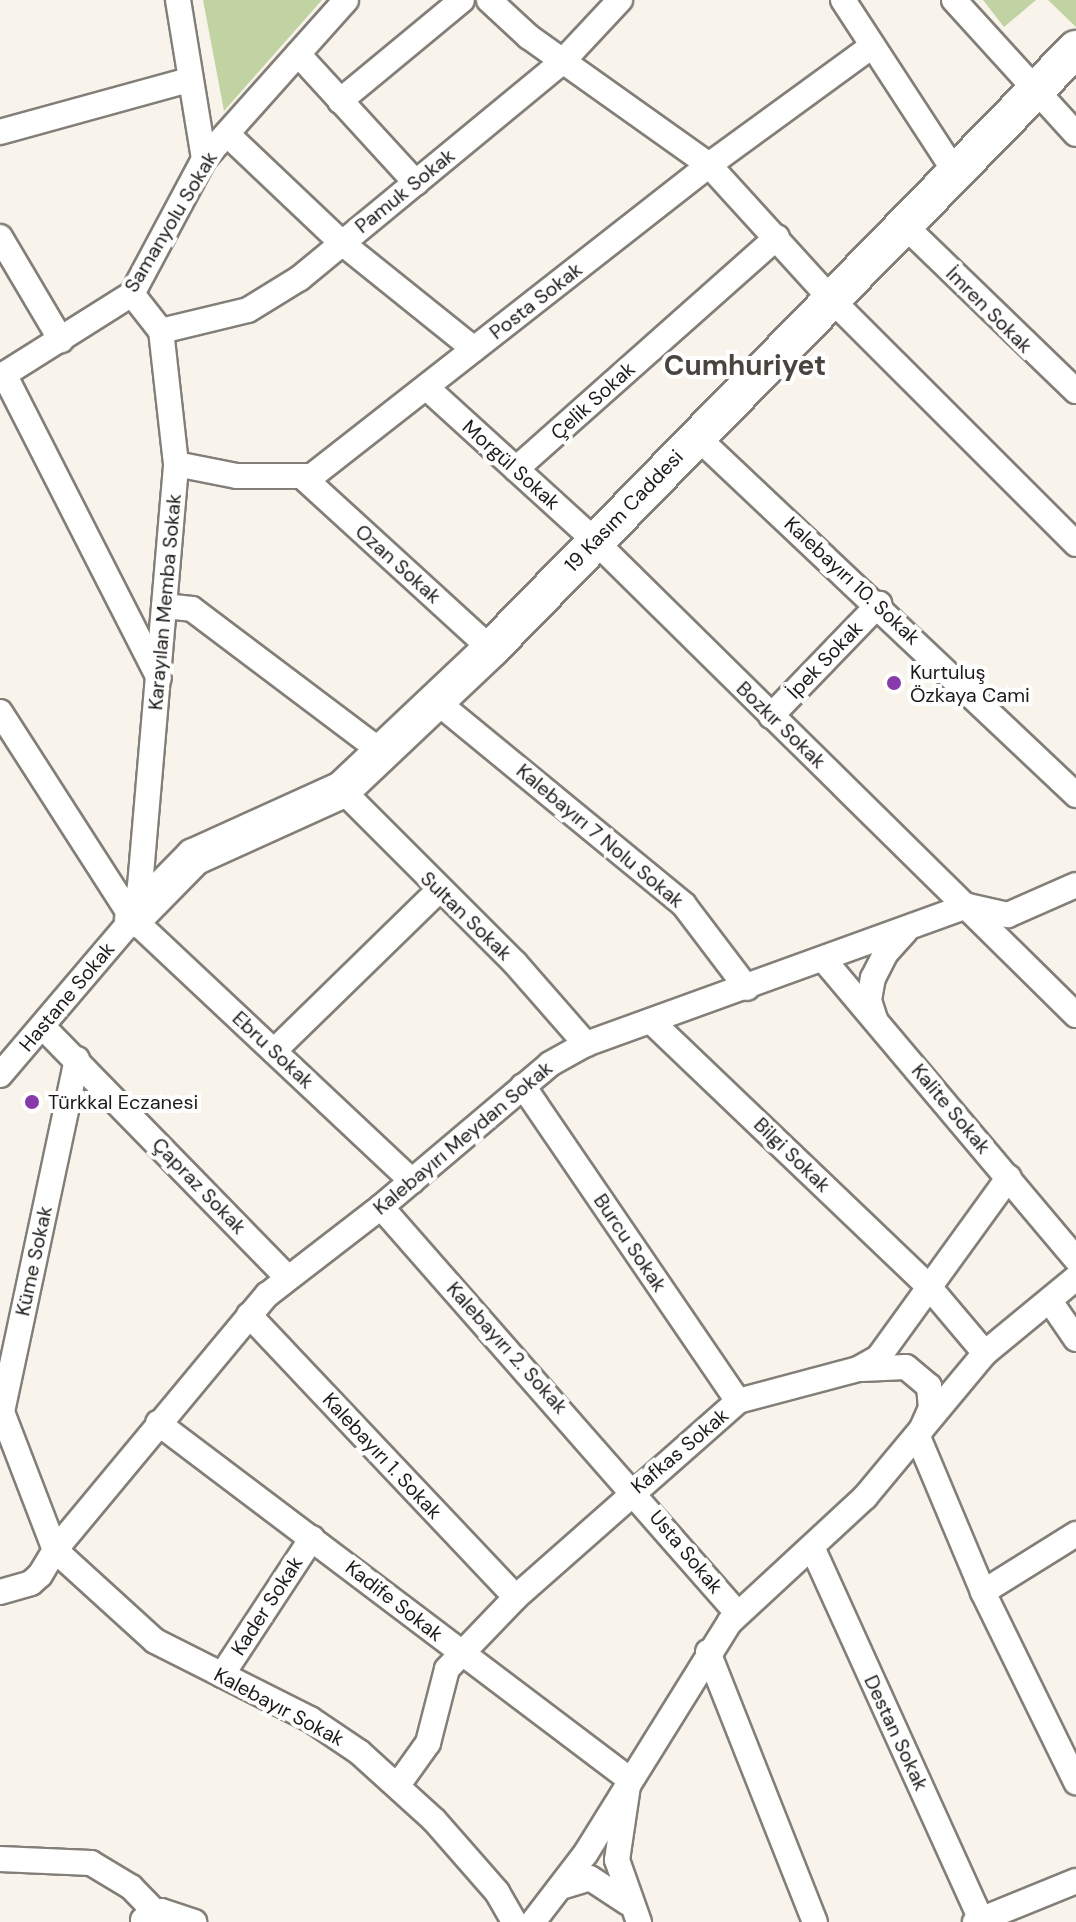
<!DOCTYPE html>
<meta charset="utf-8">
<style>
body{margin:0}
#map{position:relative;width:1076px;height:1922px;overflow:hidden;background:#f8f4eb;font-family:"DM Sans",sans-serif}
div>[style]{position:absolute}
.green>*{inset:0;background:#c1d3a2}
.roads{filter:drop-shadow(2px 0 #837f78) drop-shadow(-2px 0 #837f78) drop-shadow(0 2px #837f78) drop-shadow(0 -2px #837f78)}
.street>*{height:24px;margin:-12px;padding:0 12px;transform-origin:12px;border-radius:12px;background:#fff}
.secondary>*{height:36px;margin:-18px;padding:0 18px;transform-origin:18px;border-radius:18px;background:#fff}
.dots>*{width:22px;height:22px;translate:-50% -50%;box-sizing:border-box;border:4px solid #fff;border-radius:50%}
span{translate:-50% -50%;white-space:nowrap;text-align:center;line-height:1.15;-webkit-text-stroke:8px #fff;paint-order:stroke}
.street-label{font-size:20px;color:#1d1b18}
.poi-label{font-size:20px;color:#1d1b18}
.left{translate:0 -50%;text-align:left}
.district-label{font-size:28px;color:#48453e;font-weight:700}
</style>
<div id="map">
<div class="green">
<div style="clip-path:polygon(203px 0,322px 0,224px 111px)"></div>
<div style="clip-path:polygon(983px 0,1036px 0,1004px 27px)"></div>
<div style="clip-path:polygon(1048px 0,1076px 0,1076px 27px)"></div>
</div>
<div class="roads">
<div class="street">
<div style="left:178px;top:0;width:161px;rotate:80.7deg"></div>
<div style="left:489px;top:0;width:54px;rotate:42.8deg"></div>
<div style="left:529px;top:37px;width:221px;rotate:35.4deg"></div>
<div style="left:709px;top:165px;width:180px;rotate:47.7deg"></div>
<div style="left:830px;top:298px;width:348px;rotate:45deg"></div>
<div style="left:843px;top:0;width:205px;rotate:56.9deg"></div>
<div style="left:954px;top:0;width:181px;rotate:47.7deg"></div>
<div style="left:298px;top:54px;width:175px;rotate:47.5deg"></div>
<div style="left:340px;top:101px;width:158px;rotate:-39.6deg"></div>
<div style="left:0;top:132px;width:196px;rotate:-15.4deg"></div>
<div style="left:227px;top:134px;width:158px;rotate:43.5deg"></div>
<div style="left:342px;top:243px;width:169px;rotate:38.8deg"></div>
<div style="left:904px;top:225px;width:239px;rotate:44deg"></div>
<div style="left:0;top:237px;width:120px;rotate:59.4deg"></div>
<div style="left:161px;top:331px;width:89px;rotate:-13.6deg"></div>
<div style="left:248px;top:310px;width:61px;rotate:-31.6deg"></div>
<div style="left:300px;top:278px;width:340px;rotate:-39.5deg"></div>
<div style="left:562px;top:62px;width:85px;rotate:-46.9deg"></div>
<div style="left:4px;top:374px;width:341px;rotate:63deg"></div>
<div style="left:0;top:377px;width:156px;rotate:-32.2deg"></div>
<div style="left:132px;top:294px;width:153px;rotate:-61.9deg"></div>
<div style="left:204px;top:159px;width:213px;rotate:-48.2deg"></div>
<div style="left:427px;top:388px;width:229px;rotate:42.3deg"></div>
<div style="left:596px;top:542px;width:674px;rotate:44.58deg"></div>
<div style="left:696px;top:436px;width:523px;rotate:43.37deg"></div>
<div style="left:176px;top:464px;width:62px;rotate:11.1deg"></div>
<div style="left:237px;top:476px;width:75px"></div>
<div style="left:312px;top:476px;width:504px;rotate:-38.07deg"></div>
<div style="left:709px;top:165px;width:202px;rotate:-36.1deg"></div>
<div style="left:516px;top:469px;width:349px;rotate:-41.6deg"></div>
<div style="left:305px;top:479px;width:252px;rotate:42.4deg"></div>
<div style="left:164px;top:606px;width:28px;rotate:6deg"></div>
<div style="left:192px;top:609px;width:238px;rotate:37deg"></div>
<div style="left:436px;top:701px;width:321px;rotate:39.4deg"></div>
<div style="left:684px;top:905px;width:104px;rotate:52.8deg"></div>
<div style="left:0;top:712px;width:246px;rotate:57.3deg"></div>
<div style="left:133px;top:919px;width:383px;rotate:43.2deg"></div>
<div style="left:771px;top:716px;width:156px;rotate:-46deg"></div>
<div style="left:342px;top:790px;width:245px;rotate:45deg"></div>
<div style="left:515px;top:963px;width:108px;rotate:48.8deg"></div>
<div style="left:824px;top:960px;width:391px;rotate:49.9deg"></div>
<div style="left:875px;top:1019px;width:20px;rotate:-108deg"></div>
<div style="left:869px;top:1000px;width:22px;rotate:-80deg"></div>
<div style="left:873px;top:978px;width:27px;rotate:-63deg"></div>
<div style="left:885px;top:954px;width:30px;rotate:-48deg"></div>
<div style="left:653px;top:1023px;width:383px;rotate:43.7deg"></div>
<div style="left:930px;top:1288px;width:85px;rotate:49.8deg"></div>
<div style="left:44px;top:1028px;width:348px;rotate:45.7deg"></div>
<div style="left:274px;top:1051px;width:229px;rotate:-44.3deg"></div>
<div style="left:77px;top:1059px;width:361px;rotate:102deg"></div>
<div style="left:2px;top:1412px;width:148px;rotate:69deg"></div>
<div style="left:55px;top:1550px;width:135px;rotate:42.3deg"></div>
<div style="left:155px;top:1641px;width:174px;rotate:26.7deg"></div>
<div style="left:310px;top:1719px;width:59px;rotate:34deg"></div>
<div style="left:359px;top:1752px;width:101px;rotate:42.2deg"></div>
<div style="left:434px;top:1820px;width:96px;rotate:48.8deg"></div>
<div style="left:497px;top:1892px;width:34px;rotate:60deg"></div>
<div style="left:0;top:1075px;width:205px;rotate:-49.6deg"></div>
<div style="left:133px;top:919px;width:34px;rotate:-78deg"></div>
<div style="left:140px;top:886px;width:424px;rotate:-85.1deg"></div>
<div style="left:176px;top:464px;width:134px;rotate:-96.4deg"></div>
<div style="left:161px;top:331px;width:47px;rotate:-128.1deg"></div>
<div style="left:523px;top:1086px;width:381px;rotate:55.7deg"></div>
<div style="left:381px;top:1207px;width:541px;rotate:48.74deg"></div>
<div style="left:1050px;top:1301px;width:46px;rotate:55.6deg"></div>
<div style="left:249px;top:1315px;width:388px;rotate:46.6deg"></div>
<div style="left:862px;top:1369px;width:44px;rotate:-2.6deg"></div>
<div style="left:906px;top:1367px;width:30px;rotate:40deg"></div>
<div style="left:929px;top:1386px;width:22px;rotate:85deg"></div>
<div style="left:931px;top:1408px;width:32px;rotate:114deg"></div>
<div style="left:918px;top:1437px;width:168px;rotate:67.2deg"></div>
<div style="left:983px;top:1592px;width:212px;rotate:63.9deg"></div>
<div style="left:158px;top:1423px;width:590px;rotate:37.08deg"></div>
<div style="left:629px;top:1779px;width:82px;rotate:98.4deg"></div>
<div style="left:617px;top:1860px;width:66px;rotate:70.5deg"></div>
<div style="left:812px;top:1547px;width:409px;rotate:65.6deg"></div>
<div style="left:0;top:1592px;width:32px;rotate:-16deg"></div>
<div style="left:31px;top:1583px;width:12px;rotate:-42deg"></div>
<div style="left:40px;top:1575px;width:29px;rotate:-59deg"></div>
<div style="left:55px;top:1550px;width:332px;rotate:-50.3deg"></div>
<div style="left:267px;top:1295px;width:144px;rotate:-37.7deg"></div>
<div style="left:381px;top:1207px;width:221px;rotate:-40.2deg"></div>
<div style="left:550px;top:1064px;width:41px;rotate:-29.1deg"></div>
<div style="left:586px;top:1044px;width:406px;rotate:-19.9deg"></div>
<div style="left:968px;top:906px;width:41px;rotate:12.7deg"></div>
<div style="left:1008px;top:915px;width:74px;rotate:-23.8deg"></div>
<div style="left:983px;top:1592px;width:110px;rotate:-31.9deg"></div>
<div style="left:708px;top:1652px;width:290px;rotate:68.4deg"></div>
<div style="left:222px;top:1675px;width:164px;rotate:-56.7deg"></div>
<div style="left:398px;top:1785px;width:52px;rotate:-54.5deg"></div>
<div style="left:428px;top:1743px;width:76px;rotate:-75.6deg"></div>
<div style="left:447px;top:1669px;width:100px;rotate:-46.2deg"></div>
<div style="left:516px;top:1597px;width:296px;rotate:-41.4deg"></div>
<div style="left:738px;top:1401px;width:124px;rotate:-14.9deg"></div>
<div style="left:858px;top:1369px;width:23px;rotate:-29deg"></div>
<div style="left:878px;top:1358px;width:223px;rotate:-54.1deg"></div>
<div style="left:0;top:1859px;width:91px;rotate:2.5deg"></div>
<div style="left:91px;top:1863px;width:47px;rotate:31deg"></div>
<div style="left:131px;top:1887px;width:35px;rotate:46deg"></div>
<div style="left:561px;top:1887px;width:30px;rotate:-17deg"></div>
<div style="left:590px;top:1878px;width:45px;rotate:33.3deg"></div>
<div style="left:143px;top:1920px;width:20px;rotate:-27deg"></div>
<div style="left:161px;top:1911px;width:35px;rotate:18deg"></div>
<div style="left:533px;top:1922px;width:87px;rotate:-52.5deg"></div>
<div style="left:586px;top:1853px;width:272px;rotate:-58.1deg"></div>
<div style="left:730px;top:1622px;width:184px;rotate:-42.8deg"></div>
<div style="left:865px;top:1497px;width:187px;rotate:-50.2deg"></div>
<div style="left:985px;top:1353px;width:118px;rotate:-39.5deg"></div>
<div style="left:975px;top:1922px;width:109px;rotate:-22.1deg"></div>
</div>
<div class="secondary">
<div style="left:133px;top:919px;width:87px;rotate:-45.5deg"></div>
<div style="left:194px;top:857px;width:162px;rotate:-24.4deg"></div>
<div style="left:342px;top:790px;width:205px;rotate:-43.4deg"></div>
<div style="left:491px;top:649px;width:838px;rotate:-45.73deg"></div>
</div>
</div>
<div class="dots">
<div style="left:894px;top:683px;background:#883aaa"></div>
<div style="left:32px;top:1102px;background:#883aaa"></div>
</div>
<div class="street-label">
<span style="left:405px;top:191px;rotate:-39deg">Pamuk Sokak</span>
<span style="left:171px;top:222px;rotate:-59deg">Samanyolu Sokak</span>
<span style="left:536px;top:301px;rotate:-38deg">Posta Sokak</span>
<span style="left:989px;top:310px;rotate:45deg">İmren Sokak</span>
<span style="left:593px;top:401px;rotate:-42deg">Çelik Sokak</span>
<span style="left:511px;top:465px;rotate:42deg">Morgül Sokak</span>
<span style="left:624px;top:511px;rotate:-46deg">19 Kasım Caddesi</span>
<span style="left:398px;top:564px;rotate:42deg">Ozan Sokak</span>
<span style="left:852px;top:581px;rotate:43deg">Kalebayırı 10. Sokak</span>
<span style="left:165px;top:602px;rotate:-85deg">Karayılan Memba Sokak</span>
<span style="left:825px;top:660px;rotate:-46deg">İpek Sokak</span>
<span style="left:781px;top:725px;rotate:44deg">Bozkır Sokak</span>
<span style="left:600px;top:836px;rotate:40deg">Kalebayırı 7 Nolu Sokak</span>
<span style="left:466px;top:916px;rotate:44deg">Sultan Sokak</span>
<span style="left:67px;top:997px;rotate:-50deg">Hastane Sokak</span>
<span style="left:273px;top:1050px;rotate:43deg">Ebru Sokak</span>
<span style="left:951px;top:1109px;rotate:50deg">Kalite Sokak</span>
<span style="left:463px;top:1138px;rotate:-40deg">Kalebayırı Meydan Sokak</span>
<span style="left:792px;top:1155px;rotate:44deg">Bilgi Sokak</span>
<span style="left:199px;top:1186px;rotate:46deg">Çapraz Sokak</span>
<span style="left:630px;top:1243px;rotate:56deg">Burcu Sokak</span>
<span style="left:34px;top:1261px;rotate:-78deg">Küme Sokak</span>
<span style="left:507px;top:1348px;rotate:48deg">Kalebayırı 2. Sokak</span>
<span style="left:680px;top:1451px;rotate:-40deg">Kafkas Sokak</span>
<span style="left:382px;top:1456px;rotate:47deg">Kalebayırı 1. Sokak</span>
<span style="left:686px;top:1552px;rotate:50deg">Usta Sokak</span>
<span style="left:394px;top:1601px;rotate:38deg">Kadife Sokak</span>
<span style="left:267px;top:1606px;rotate:-57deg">Kader Sokak</span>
<span style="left:279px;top:1707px;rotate:28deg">Kalebayır Sokak</span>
<span style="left:896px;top:1733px;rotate:65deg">Destan Sokak</span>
</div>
<div class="poi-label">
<span class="left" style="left:910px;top:684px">Kurtuluş<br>Özkaya Cami</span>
<span class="left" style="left:48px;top:1102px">Türkkal Eczanesi</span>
</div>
<div class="district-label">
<span style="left:745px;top:366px">Cumhuriyet</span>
</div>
</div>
